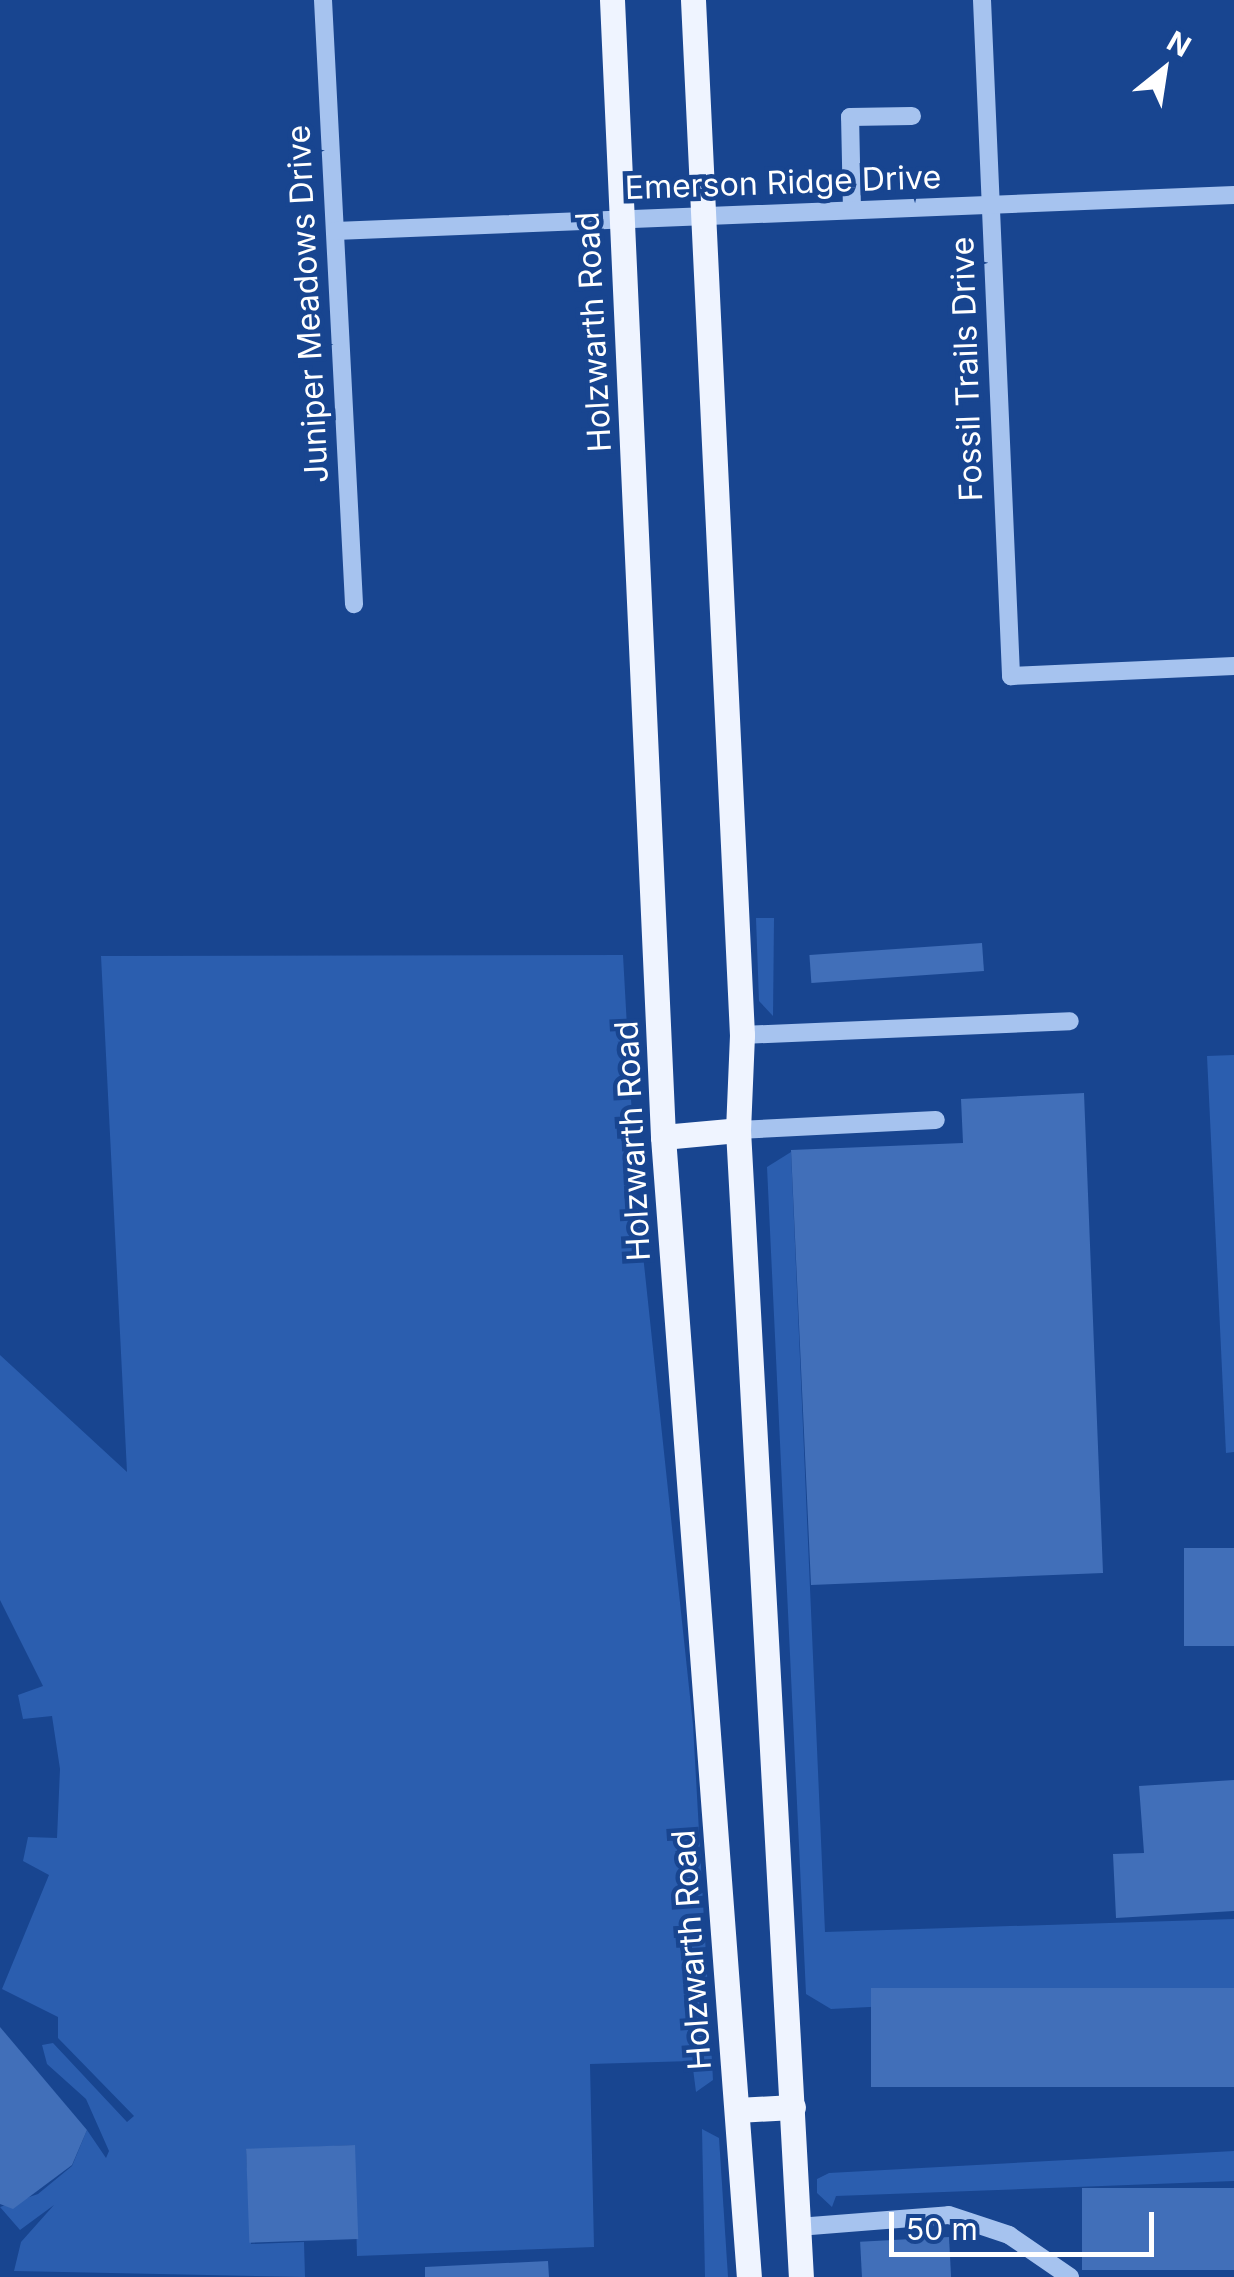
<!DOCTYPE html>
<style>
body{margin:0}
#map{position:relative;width:1234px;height:2277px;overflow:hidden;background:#184590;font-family:Inter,sans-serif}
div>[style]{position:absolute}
.green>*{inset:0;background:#2b5eaf}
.building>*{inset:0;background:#416fb9;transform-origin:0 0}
.minor>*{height:18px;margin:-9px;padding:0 9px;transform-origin:9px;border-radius:9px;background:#a6c3ef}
.major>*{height:25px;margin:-12.5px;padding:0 12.5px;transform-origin:12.5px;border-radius:12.5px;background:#eff4ff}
span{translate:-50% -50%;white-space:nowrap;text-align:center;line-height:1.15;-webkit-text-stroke:9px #184590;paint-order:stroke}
.street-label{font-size:32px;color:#fff}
.north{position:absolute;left:1114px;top:20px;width:100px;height:100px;-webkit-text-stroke:8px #184590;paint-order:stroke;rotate:30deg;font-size:28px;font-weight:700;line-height:40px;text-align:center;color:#fff}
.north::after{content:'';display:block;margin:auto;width:35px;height:45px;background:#fff;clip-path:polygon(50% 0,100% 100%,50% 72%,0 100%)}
.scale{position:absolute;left:889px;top:2212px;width:265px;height:45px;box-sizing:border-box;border:5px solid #fff;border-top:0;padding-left:12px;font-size:30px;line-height:35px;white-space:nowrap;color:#fff;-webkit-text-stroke:8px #184590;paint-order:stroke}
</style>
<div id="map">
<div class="green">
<div style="clip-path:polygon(756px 918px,774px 918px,773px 1016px,759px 1001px)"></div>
<div style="clip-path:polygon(623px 955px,636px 1189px,693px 1725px,713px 2080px,696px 2092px,692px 2061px,590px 2064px,594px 2247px,357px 2256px,354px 2145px,246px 2150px,251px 2244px,304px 2242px,305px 2277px,14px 2271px,21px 2242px,54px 2205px,20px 2230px,0 2207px,38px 2194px,72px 2166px,87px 2130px,106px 2158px,109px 2151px,86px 2099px,47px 2064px,42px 2045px,53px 2043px,127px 2122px,134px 2116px,58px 2038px,58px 2017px,2px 1989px,49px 1875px,23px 1861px,28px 1837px,57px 1838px,60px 1769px,52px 1716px,23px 1719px,18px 1695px,43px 1686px,0 1600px,0 1355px,127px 1472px,101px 956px)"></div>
<div style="clip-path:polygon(1234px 1055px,1234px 1452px,1226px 1453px,1207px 1056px)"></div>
<div style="clip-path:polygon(791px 1152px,825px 1932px,1234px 1919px,1234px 1988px,831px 2009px,806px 1994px,767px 1167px)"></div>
<div style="clip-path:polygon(702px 2129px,719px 2138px,728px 2277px,705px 2277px)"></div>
<div style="clip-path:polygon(1234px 2151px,1234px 2181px,836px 2196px,832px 2207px,817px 2193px,817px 2179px,829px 2173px)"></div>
</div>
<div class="building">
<div style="left:982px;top:943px;width:28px;height:173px;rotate:86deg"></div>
<div style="clip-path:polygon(1084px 1093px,1103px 1573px,811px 1585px,791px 1150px,963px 1143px,961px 1099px)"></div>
<div style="left:1234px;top:1548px;width:98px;height:50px;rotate:90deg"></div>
<div style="clip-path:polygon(1234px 1780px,1234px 1911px,1116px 1918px,1113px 1854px,1144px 1853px,1139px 1786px)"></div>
<div style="left:1234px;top:1988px;width:99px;height:363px;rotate:90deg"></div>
<div style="clip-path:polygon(0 2027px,87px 2130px,72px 2165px,13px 2209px,0 2204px)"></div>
<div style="left:355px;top:2145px;width:94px;height:109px;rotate:88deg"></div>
<div style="left:1234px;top:2188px;width:82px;height:152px;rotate:90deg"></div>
<div style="left:949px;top:2237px;width:40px;height:89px;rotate:87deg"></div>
<div style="clip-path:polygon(548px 2261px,549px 2277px,425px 2277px,425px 2267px)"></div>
</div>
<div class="minor">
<div style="left:323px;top:0;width:605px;rotate:87.06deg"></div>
<div style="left:982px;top:0;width:677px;rotate:87.54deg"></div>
<div style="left:1011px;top:676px;width:223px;rotate:-2.6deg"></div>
<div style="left:852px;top:210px;width:93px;rotate:-91.2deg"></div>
<div style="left:850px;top:117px;width:62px;rotate:-0.9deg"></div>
<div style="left:335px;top:231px;width:900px;rotate:-2.29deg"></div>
<div style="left:742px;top:1035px;width:328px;rotate:-2.4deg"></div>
<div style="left:738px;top:1130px;width:198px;rotate:-2.9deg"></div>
<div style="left:798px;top:2227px;width:151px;rotate:-4.5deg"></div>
<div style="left:949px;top:2215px;width:63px;rotate:18.4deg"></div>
<div style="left:1009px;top:2235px;width:74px;rotate:34.5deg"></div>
</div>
<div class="major">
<div style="left:612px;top:0;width:1138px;rotate:87.43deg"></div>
<div style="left:663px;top:1137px;width:1143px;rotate:85.69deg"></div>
<div style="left:693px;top:0;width:1036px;rotate:87.29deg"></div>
<div style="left:742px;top:1035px;width:95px;rotate:92.4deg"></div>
<div style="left:738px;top:1130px;width:1149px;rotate:86.86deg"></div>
<div style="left:663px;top:1137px;width:75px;rotate:-5.3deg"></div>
<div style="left:737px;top:2110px;width:56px;rotate:-3.1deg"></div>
</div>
<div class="street-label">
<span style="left:783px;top:183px;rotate:-2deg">Emerson Ridge Drive</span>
<span style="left:308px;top:304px;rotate:-93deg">Juniper Meadows Drive</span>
<span style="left:594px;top:332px;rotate:-93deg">Holzwarth Road</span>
<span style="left:967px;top:369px;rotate:-92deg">Fossil Trails Drive</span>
<span style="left:633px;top:1141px;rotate:-93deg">Holzwarth Road</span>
<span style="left:692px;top:1950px;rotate:-94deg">Holzwarth Road</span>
</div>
<div class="north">N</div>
<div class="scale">50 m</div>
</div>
